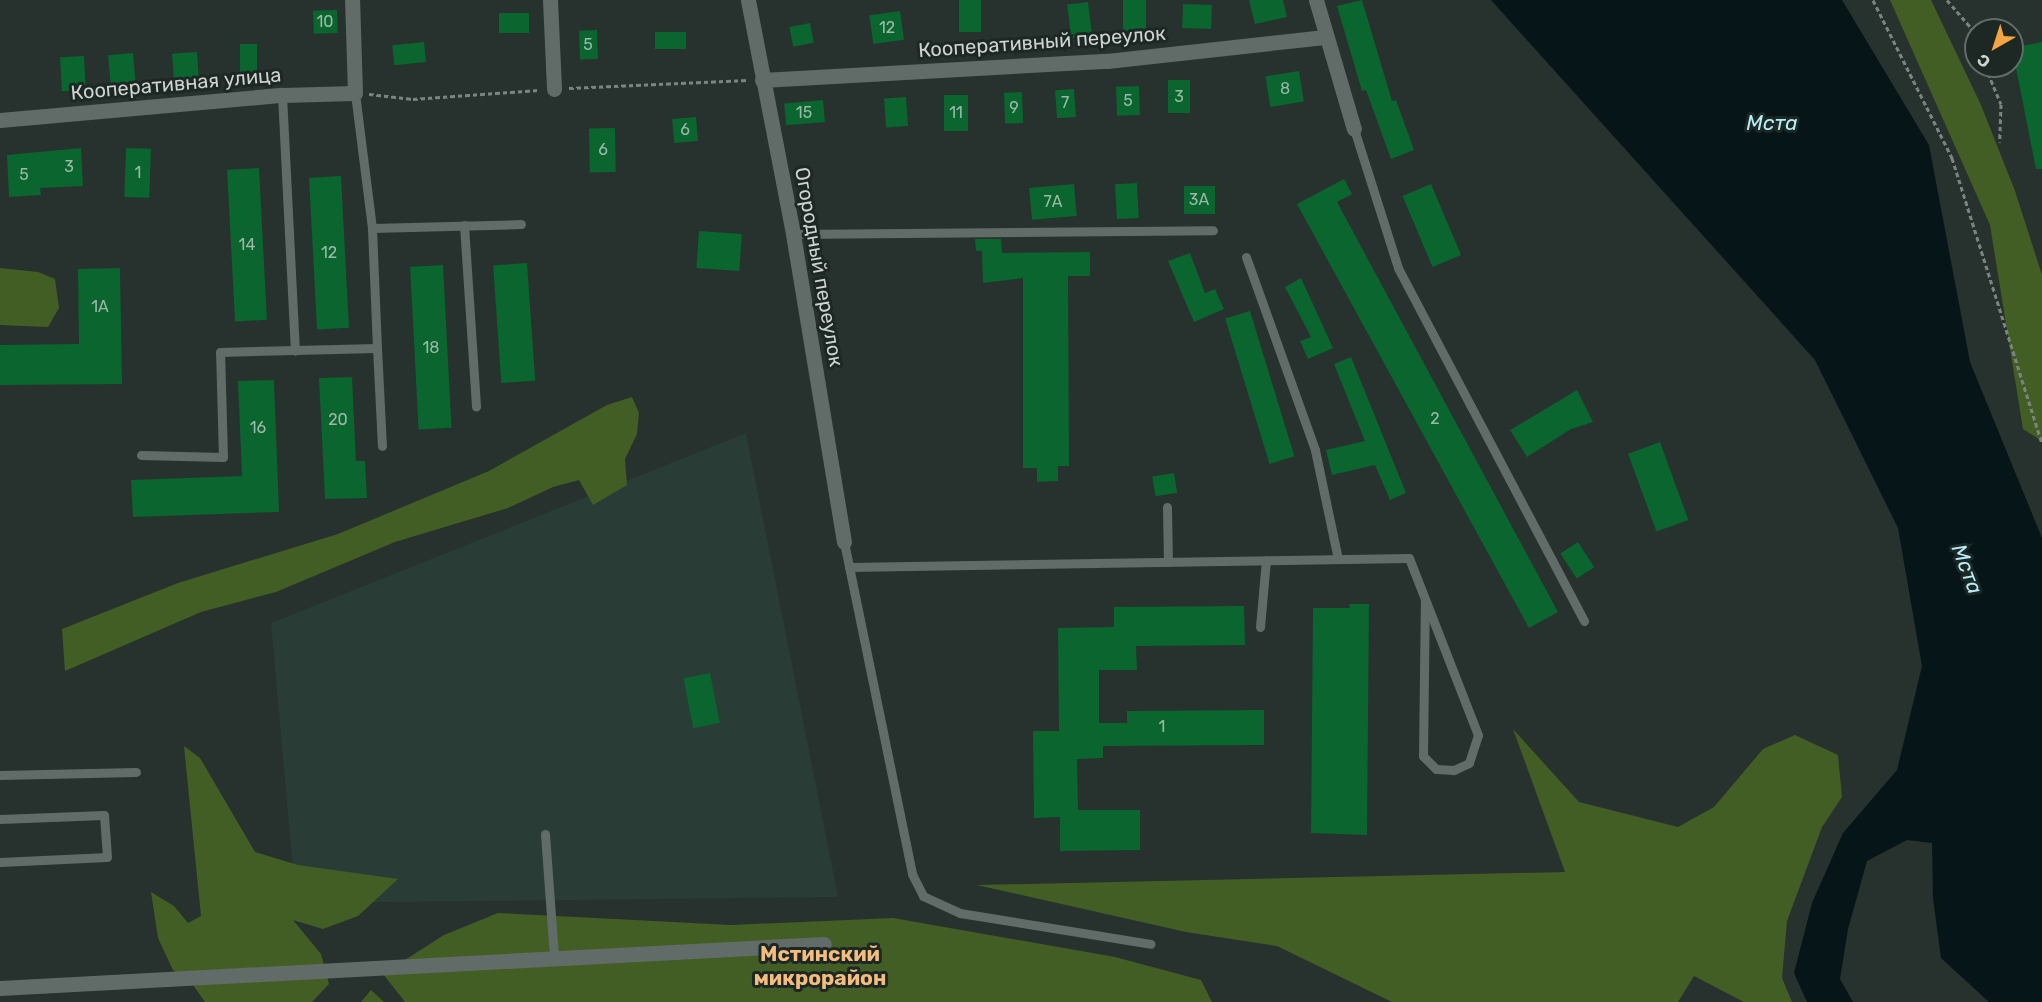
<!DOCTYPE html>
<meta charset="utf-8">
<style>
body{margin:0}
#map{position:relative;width:2042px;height:1002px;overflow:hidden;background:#27312d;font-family:Rubik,sans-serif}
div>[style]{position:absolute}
.built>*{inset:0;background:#2a3c36}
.green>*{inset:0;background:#435e24}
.water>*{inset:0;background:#051518}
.building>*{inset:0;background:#0a652f;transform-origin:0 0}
.path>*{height:3px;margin-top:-1.5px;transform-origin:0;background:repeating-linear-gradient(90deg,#7c8481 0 4.5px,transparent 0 7.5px)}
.service>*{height:9px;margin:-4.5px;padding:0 4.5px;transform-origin:4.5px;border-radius:4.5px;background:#616c68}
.minor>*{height:15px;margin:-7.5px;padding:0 7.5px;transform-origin:7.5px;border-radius:7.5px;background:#616c68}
span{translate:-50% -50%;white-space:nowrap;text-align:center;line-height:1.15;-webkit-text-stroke:6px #1d2723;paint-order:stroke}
.number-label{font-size:16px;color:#9cb8a8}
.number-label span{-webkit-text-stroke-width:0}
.street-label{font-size:20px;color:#cdd3d0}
.water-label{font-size:21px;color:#b6edf9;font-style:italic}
.neighbourhood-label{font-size:21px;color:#f3bd80;font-weight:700}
.north{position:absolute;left:1964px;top:18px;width:60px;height:60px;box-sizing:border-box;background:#1d2723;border:2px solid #636c68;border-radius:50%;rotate:219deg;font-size:16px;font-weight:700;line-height:24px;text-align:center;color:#cdd3d0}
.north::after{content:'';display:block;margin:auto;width:21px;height:27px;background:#f2a541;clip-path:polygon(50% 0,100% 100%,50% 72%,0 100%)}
</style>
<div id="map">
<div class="built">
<div style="clip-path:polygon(746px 433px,838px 897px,296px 903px,271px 623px)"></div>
</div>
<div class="green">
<div style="clip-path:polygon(1890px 0,1931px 0,1981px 105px,2015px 191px,2042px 275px,2042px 441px,2023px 429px,1990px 225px)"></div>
<div style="clip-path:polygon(0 268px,38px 272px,55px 279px,59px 308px,48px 327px,0 325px)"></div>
<div style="clip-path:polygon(632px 397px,639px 413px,637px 434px,625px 459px,627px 485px,593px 505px,579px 480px,553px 487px,508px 508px,395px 542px,276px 592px,201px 612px,65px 671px,62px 629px,178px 583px,338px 534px,489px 471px,607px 405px)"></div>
<div style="clip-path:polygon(1513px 729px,1579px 802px,1678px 827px,1714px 807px,1763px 749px,1795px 735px,1838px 755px,1842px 797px,1822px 827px,1787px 921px,1782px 978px,1792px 1002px,1744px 1002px,1694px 976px,1678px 1002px,1392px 1002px,1277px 946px,1186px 932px,977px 885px,1565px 872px)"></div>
<div style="clip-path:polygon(184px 746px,200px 758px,255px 852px,298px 865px,398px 879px,358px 916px,323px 929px,293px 920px,321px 954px,329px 984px,312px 1002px,205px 1002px,193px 985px,173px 970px,158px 938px,151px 892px,174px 906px,188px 923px,201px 916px)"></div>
<div style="clip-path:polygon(498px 913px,731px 925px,893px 918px,1115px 957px,1201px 980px,1212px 1002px,405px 1002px,383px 974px,444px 935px)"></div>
<div style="clip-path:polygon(371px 990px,384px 1002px,361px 1002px)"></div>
</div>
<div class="water">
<div style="clip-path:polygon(1491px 0,1842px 0,1929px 145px,1970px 362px,2042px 538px,2042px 1002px,1989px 1002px,1941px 958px,1933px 898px,1932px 843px,1907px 840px,1867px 861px,1848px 929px,1840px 979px,1853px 1002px,1807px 1002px,1794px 973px,1812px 903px,1843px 833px,1897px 770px,1922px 666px,1898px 528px,1815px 360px)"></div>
</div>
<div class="building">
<div style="left:959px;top:0;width:22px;height:32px"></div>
<div style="left:1123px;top:0;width:23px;height:31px"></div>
<div style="clip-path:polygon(1249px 0,1283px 0,1287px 17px,1255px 24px)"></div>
<div style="clip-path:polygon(1362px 0,1392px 101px,1396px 100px,1414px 150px,1391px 159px,1366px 90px,1362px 91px,1337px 6px)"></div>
<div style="left:1088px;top:2px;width:34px;height:21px;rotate:83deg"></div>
<div style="left:1183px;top:4px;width:29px;height:24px;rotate:2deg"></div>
<div style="left:337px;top:10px;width:23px;height:24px;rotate:88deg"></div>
<div style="left:900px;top:11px;width:29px;height:31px;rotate:82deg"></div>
<div style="left:499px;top:13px;width:30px;height:20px"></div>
<div style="left:810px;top:23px;width:20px;height:21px;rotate:79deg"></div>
<div style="left:597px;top:30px;width:29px;height:18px;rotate:88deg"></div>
<div style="left:686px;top:32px;width:17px;height:31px;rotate:90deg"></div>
<div style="left:424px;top:42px;width:20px;height:32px;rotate:84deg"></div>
<div style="clip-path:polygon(2042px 42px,2042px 169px,2036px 169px,2012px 48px)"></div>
<div style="left:240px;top:44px;width:17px;height:35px"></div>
<div style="left:197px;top:52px;width:31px;height:25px;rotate:86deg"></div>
<div style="left:133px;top:53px;width:32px;height:25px;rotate:85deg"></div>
<div style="left:84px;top:56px;width:34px;height:24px;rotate:87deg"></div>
<div style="left:1299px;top:71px;width:31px;height:34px;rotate:81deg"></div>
<div style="left:1168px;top:80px;width:22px;height:33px"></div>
<div style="left:1139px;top:86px;width:29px;height:23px;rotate:88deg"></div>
<div style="left:1074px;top:89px;width:28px;height:19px;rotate:86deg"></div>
<div style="left:1022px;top:92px;width:31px;height:18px;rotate:88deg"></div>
<div style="left:944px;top:95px;width:24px;height:36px"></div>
<div style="left:906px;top:97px;width:29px;height:22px;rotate:86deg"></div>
<div style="left:823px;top:100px;width:22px;height:39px;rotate:85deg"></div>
<div style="left:696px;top:117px;width:24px;height:24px;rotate:85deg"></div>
<div style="left:615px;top:128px;width:44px;height:26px;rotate:89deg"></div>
<div style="clip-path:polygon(81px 148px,83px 186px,40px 188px,41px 195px,9px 197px,7px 155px)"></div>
<div style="left:126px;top:148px;width:25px;height:49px;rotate:2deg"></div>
<div style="left:259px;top:168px;width:152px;height:32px;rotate:87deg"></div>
<div style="left:341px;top:176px;width:152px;height:32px;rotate:87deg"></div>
<div style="clip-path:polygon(1344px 179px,1352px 194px,1337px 202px,1558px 612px,1529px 628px,1297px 204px)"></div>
<div style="left:1137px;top:183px;width:35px;height:22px;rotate:87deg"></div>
<div style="left:1074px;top:184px;width:32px;height:45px;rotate:85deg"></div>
<div style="left:1431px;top:184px;width:77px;height:31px;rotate:67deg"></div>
<div style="left:1184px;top:186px;width:31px;height:28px"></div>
<div style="left:699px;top:231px;width:43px;height:37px;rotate:4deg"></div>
<div style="clip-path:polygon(975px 239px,1001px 239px,1002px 253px,1090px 252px,1090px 276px,1068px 276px,1069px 466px,1058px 466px,1058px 481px,1037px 482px,1037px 468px,1023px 468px,1023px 278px,983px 283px,982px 251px,976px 251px)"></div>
<div style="clip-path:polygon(1190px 253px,1205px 293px,1215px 289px,1224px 309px,1194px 322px,1168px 261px)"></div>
<div style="left:527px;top:263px;width:118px;height:34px;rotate:86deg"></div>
<div style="left:443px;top:265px;width:163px;height:33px;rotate:87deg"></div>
<div style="clip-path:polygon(120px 268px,122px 384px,0 385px,0 345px,79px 344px,78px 269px)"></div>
<div style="clip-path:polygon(1301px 278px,1333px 348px,1308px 359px,1300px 341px,1311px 337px,1285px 287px)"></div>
<div style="left:1250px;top:311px;width:152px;height:26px;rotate:73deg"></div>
<div style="clip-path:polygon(1351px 357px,1406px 493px,1390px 500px,1375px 465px,1332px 475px,1326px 450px,1365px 441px,1334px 364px)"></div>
<div style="clip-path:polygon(352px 377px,356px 461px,365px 461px,367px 498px,325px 499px,319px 378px)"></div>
<div style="clip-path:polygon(274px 380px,279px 512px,133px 517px,131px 480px,242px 476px,238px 381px)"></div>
<div style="clip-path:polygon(1577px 390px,1593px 422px,1571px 429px,1527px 457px,1510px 430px)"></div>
<div style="left:1660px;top:442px;width:83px;height:34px;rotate:70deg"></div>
<div style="left:1174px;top:473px;width:20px;height:22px;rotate:81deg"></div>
<div style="left:1578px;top:542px;width:30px;height:21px;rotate:57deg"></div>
<div style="clip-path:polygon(1349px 604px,1369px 604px,1367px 835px,1311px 833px,1313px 608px,1350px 608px)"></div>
<div style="clip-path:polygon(1244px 606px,1245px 645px,1136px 646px,1137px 670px,1099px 670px,1099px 723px,1127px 723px,1127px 711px,1264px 710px,1264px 745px,1103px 746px,1103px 758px,1077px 759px,1078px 810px,1140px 810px,1140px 850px,1060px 851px,1060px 817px,1034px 818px,1033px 731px,1059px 731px,1058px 628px,1114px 627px,1114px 607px)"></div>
<div style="left:710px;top:673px;width:51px;height:27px;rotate:79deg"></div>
</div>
<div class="path">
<div style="left:1873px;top:0;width:177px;rotate:63.4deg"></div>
<div style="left:1952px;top:158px;width:299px;rotate:72.5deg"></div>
<div style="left:1947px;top:0;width:37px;rotate:49deg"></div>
<div style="left:1971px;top:28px;width:15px;rotate:70deg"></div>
<div style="left:1985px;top:66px;width:41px;rotate:67.2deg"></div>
<div style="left:2001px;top:104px;width:38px;rotate:92deg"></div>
<div style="left:569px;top:88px;width:179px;rotate:-2.6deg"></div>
<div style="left:369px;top:94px;width:44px;rotate:6.5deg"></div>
<div style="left:413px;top:99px;width:126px;rotate:-4.1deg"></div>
</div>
<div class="service">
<div style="left:282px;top:95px;width:256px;rotate:87.1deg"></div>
<div style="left:1354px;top:129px;width:146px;rotate:72.4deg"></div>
<div style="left:1398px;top:268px;width:399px;rotate:62.2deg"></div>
<div style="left:464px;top:225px;width:182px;rotate:86.2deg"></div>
<div style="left:372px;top:228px;width:149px;rotate:-1.5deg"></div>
<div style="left:793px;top:234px;width:420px;rotate:-0.5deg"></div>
<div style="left:1246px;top:257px;width:205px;rotate:70.3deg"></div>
<div style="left:1315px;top:450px;width:111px;rotate:78.1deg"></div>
<div style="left:377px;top:348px;width:98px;rotate:87.1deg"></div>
<div style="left:141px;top:455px;width:82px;rotate:1.4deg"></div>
<div style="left:223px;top:457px;width:105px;rotate:-91.6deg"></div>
<div style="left:220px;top:352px;width:157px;rotate:-1.5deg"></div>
<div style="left:377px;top:348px;width:120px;rotate:-92.4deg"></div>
<div style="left:372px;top:228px;width:136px;rotate:-97.2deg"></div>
<div style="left:1167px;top:507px;width:55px;rotate:89deg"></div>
<div style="left:844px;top:542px;width:339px;rotate:78.4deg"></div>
<div style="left:912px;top:874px;width:25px;rotate:63deg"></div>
<div style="left:923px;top:896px;width:41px;rotate:24.7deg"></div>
<div style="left:960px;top:913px;width:193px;rotate:9.2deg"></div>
<div style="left:849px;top:567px;width:560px;rotate:-0.92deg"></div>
<div style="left:1409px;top:558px;width:190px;rotate:68.7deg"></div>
<div style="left:1478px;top:735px;width:29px;rotate:108deg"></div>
<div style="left:1469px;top:763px;width:17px;rotate:155deg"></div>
<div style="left:1454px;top:770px;width:18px;rotate:-177deg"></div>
<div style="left:1436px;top:769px;width:18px;rotate:-135deg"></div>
<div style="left:1423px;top:756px;width:157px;rotate:-89.3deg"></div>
<div style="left:1260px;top:627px;width:67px;rotate:-84.9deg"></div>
<div style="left:0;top:775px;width:136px;rotate:-1.3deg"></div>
<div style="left:0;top:819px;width:104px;rotate:-2.2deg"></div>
<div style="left:104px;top:815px;width:42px;rotate:85.9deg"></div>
<div style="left:107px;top:857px;width:107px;rotate:177.3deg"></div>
<div style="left:545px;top:834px;width:124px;rotate:85.8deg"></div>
</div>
<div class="minor">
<div style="left:550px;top:0;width:89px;rotate:87.4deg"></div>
<div style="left:748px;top:0;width:238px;rotate:79.1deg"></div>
<div style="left:793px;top:234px;width:312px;rotate:80.6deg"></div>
<div style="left:1316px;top:0;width:134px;rotate:73.6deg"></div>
<div style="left:762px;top:80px;width:346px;rotate:-3.2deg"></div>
<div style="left:1107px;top:61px;width:219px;rotate:-6.3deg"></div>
<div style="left:0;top:120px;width:283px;rotate:-5.1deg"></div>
<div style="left:282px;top:95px;width:73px;rotate:-1.6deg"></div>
<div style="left:355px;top:93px;width:93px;rotate:-91.8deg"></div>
<div style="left:0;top:988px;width:825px;rotate:-3.06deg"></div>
</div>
<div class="number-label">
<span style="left:325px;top:22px">10</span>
<span style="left:887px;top:28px">12</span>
<span style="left:588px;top:45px">5</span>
<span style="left:1285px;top:89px">8</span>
<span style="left:1179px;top:97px">3</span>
<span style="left:1128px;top:101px">5</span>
<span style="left:1065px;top:103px">7</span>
<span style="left:1014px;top:108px">9</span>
<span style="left:804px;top:113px">15</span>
<span style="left:956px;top:113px">11</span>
<span style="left:685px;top:130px">6</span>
<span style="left:603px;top:150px">6</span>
<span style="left:69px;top:167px">3</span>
<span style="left:138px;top:173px">1</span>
<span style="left:24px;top:175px">5</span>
<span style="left:1199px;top:200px">3А</span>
<span style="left:1053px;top:202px">7А</span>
<span style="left:247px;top:245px">14</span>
<span style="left:329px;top:253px">12</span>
<span style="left:100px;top:307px">1А</span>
<span style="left:431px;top:348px">18</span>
<span style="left:1435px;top:419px">2</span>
<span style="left:338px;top:420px">20</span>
<span style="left:258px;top:428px">16</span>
<span style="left:1162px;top:727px">1</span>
</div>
<div class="street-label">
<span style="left:1042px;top:42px;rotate:-4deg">Кооперативный переулок</span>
<span style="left:176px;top:84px;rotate:-5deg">Кооперативная улица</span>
<span style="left:819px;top:267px;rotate:80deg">Огородный переулок</span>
</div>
<div class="water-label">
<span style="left:1772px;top:123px">Мста</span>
<span style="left:1967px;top:569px;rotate:69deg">Мста</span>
</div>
<div class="neighbourhood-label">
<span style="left:820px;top:966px">Мстинский<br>микрорайон</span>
</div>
<div class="north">С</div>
</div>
